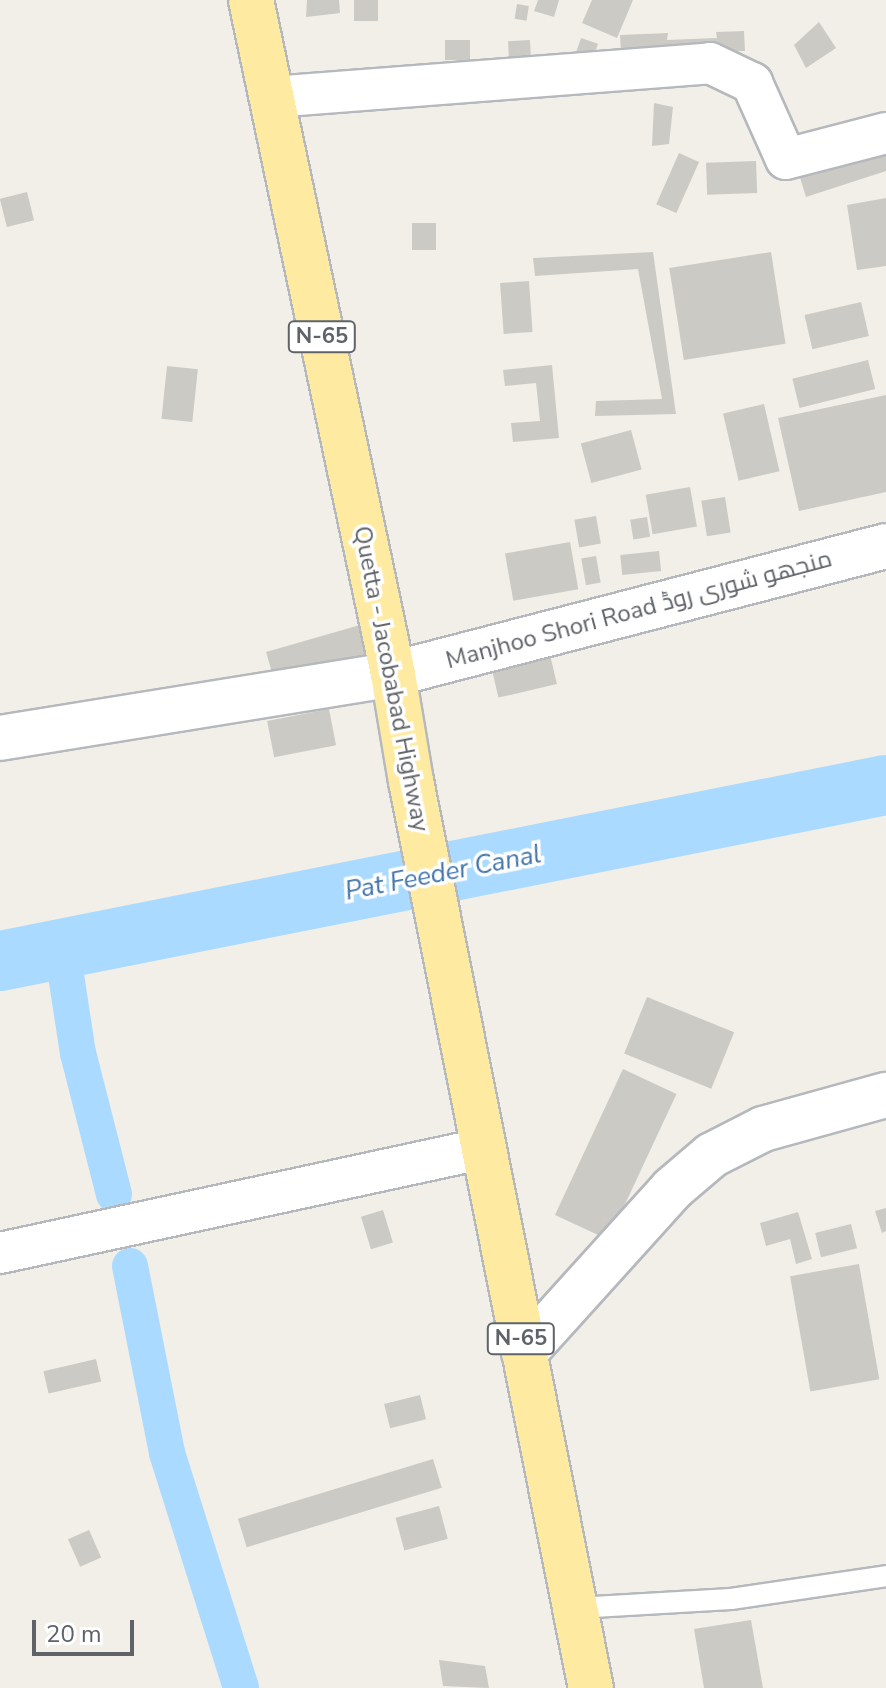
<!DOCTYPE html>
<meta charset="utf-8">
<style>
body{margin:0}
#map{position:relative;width:886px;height:1688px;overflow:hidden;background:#f1efe8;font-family:"Nunito Sans",Cairo,sans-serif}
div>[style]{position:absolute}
.canal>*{height:36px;margin:-18px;padding:0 18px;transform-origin:18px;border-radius:18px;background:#aadaff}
.river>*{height:60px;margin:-30px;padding:0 30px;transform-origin:30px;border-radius:30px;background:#aadaff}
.building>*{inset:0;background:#cccac5;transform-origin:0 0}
.roads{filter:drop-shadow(2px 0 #b5b8bc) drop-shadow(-2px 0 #b5b8bc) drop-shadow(0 2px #b5b8bc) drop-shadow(0 -2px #b5b8bc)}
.service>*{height:20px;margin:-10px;padding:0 10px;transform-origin:10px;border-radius:10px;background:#fff}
.minor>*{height:40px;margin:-20px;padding:0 20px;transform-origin:20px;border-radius:20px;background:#fff}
.tertiary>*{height:44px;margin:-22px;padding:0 22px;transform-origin:22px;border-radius:22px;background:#fff}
.trunk>*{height:44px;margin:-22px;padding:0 22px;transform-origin:22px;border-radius:22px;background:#feeaa1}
span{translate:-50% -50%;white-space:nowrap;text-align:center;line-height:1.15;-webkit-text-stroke:7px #fff;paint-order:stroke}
.shield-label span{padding:2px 6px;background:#fff;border:2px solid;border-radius:6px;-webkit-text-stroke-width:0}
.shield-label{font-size:22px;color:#5f6368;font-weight:700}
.street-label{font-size:24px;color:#5f6368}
.water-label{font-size:26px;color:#4174aa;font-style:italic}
.scale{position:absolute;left:32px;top:1620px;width:102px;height:36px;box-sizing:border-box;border:4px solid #5f6368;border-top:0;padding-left:10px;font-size:24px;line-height:28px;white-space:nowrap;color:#5f6368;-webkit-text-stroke:6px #fff;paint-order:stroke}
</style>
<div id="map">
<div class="canal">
<div style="left:62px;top:949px;width:105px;rotate:81.3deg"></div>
<div style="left:78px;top:1053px;width:146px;rotate:75.7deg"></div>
<div style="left:130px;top:1266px;width:191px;rotate:78.8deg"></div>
<div style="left:167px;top:1453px;width:246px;rotate:72.5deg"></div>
</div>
<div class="river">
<div style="left:0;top:961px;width:903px;rotate:-11.24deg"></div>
</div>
<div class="building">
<div style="clip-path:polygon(307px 0,339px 0,340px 13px,306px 17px)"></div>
<div style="left:354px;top:0;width:24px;height:21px"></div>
<div style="clip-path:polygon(538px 0,559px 0,554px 17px,534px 11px)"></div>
<div style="clip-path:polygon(592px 0,633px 0,617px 38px,582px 23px)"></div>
<div style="left:517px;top:4px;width:12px;height:15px;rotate:9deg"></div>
<div style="clip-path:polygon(819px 22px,836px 48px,806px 68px,794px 45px)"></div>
<div style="clip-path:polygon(744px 31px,745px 51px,621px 55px,620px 35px,668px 33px,667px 40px,717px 38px,716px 32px)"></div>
<div style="left:581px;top:38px;width:18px;height:21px;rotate:19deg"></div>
<div style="left:470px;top:40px;width:20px;height:25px;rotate:90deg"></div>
<div style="left:530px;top:40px;width:20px;height:22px;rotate:87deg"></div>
<div style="clip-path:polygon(654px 103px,673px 107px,669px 144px,652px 146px)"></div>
<div style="clip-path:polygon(886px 141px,886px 171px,806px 197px,798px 171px)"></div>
<div style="left:679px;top:153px;width:22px;height:56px;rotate:24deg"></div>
<div style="left:756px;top:161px;width:32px;height:50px;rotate:88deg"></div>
<div style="left:27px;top:192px;width:29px;height:28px;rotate:76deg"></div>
<div style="clip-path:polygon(886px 198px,886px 266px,857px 270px,847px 205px)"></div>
<div style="left:412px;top:223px;width:24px;height:27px"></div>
<div style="clip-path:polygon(653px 252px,676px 414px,595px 416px,596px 401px,662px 399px,638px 269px,535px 276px,533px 258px)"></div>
<div style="left:771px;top:252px;width:93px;height:103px;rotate:81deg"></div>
<div style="left:529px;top:281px;width:51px;height:29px;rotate:86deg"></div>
<div style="left:861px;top:302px;width:35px;height:58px;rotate:77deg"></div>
<div style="left:868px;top:360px;width:30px;height:78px;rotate:76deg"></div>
<div style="clip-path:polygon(552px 365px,559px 438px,513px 442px,511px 423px,540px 421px,536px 383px,505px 386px,503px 370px)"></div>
<div style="left:167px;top:366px;width:31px;height:53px;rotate:6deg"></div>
<div style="clip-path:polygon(886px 395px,886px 492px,799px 511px,778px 418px)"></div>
<div style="left:764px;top:404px;width:69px;height:42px;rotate:77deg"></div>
<div style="left:631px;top:430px;width:41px;height:52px;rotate:75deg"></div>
<div style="left:690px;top:487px;width:40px;height:45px;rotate:80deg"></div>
<div style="left:725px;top:497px;width:36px;height:24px;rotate:81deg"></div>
<div style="left:596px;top:516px;width:28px;height:22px;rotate:80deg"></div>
<div style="left:647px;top:517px;width:20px;height:17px;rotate:81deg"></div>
<div style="left:570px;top:542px;width:48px;height:66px;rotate:80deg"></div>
<div style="left:659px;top:551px;width:20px;height:39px;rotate:84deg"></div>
<div style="left:596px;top:556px;width:27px;height:15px;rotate:80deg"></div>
<div style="left:367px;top:623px;width:32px;height:105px;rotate:74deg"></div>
<div style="left:549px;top:650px;width:35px;height:60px;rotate:77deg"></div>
<div style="left:329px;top:709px;width:37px;height:63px;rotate:79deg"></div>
<div style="left:647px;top:997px;width:94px;height:61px;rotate:22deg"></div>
<div style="left:623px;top:1069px;width:59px;height:161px;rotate:25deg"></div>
<div style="clip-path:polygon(886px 1208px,886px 1231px,882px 1233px,875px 1211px)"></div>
<div style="left:383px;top:1210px;width:34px;height:23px;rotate:73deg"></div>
<div style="clip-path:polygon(798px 1212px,812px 1259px,796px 1264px,790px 1239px,766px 1246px,760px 1223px)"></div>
<div style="left:851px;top:1224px;width:25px;height:37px;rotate:76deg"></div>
<div style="left:859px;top:1264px;width:117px;height:70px;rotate:80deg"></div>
<div style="left:96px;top:1359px;width:23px;height:54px;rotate:77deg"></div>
<div style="left:420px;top:1395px;width:25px;height:37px;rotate:76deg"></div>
<div style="left:433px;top:1459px;width:30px;height:204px;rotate:73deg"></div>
<div style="left:439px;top:1506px;width:34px;height:45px;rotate:75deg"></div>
<div style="left:89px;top:1530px;width:30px;height:23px;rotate:66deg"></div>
<div style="clip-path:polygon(751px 1620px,763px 1688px,704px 1688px,694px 1629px)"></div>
<div style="clip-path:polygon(439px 1660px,485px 1666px,489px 1688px,443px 1686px)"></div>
</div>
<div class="roads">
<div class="service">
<div style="left:576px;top:1608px;width:155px;rotate:-3.3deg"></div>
<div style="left:731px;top:1599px;width:157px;rotate:-8.4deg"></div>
</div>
<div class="minor">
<div style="left:272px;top:97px;width:439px;rotate:-4.4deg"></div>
<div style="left:710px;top:63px;width:47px;rotate:25.5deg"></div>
<div style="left:752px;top:83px;width:83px;rotate:65.9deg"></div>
<div style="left:786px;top:159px;width:103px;rotate:-14.6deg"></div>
<div style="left:0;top:1253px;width:496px;rotate:-12.2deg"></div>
</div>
<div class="tertiary">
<div style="left:0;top:738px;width:398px;rotate:-9.2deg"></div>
<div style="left:393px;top:674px;width:509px;rotate:-14.55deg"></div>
<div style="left:524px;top:1353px;width:221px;rotate:-47.9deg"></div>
<div style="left:672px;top:1189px;width:52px;rotate:-40.4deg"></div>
<div style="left:712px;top:1155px;width:57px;rotate:-27deg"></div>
<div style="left:763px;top:1129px;width:128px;rotate:-15.5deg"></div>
</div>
<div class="trunk">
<div style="left:251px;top:0;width:689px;rotate:78.1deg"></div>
<div style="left:393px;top:674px;width:109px;rotate:80.5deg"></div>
<div style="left:411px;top:781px;width:925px;rotate:78.78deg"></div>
</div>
</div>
<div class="shield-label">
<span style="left:322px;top:337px">N-65</span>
<span style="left:521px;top:1339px">N-65</span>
</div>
<div class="street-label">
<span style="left:639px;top:610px;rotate:-15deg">Manjhoo Shori Road منجھو شوری روڈ</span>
<span style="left:391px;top:679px;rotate:79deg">Quetta - Jacobabad Highway</span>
</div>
<div class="water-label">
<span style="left:443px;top:873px;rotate:-11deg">Pat Feeder Canal</span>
</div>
<div class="scale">20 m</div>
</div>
